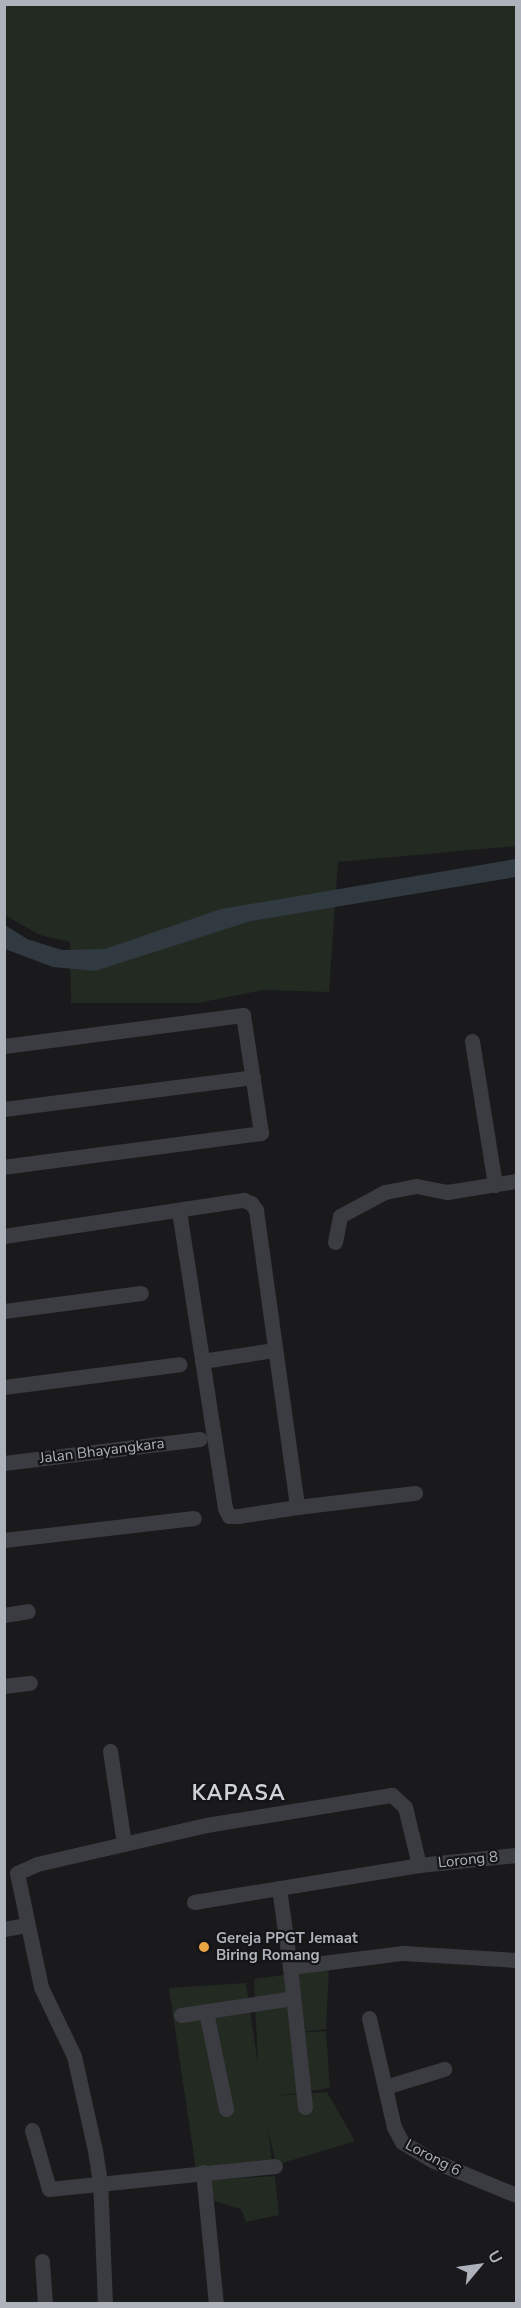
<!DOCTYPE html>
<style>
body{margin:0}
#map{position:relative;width:521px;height:2308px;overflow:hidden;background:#1a1a1c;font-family:"Nunito Sans",sans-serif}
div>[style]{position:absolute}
.green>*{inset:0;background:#222a22}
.water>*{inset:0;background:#303a40}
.street>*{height:15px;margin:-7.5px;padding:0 7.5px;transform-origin:7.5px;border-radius:7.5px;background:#3b3c41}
.dots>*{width:16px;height:16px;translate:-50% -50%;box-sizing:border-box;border:3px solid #151517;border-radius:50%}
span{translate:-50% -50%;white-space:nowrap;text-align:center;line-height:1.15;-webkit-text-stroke:4.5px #151517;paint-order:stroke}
.street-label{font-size:15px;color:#adb2bb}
.poi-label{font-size:15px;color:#adb2bb;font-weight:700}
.left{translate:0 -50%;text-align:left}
.district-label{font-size:21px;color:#ced1d7;font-weight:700;letter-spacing:1.5px}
.frame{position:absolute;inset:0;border:6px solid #adb2bb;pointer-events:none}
.north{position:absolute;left:449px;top:2236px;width:60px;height:60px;-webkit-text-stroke:4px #151517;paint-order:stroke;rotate:61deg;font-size:16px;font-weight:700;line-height:24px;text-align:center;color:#adb2bb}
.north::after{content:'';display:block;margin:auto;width:21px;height:27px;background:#adb2bb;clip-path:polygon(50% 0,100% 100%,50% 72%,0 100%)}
</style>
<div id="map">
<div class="green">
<div style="clip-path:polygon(5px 5px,516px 5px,516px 846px,338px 862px,329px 992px,263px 990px,198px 1003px,71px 1003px,70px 942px,40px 935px,5px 915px)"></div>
<div style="clip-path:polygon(329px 1969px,326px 2029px,283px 2034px,326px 2031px,330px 2088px,275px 2096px,327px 2092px,355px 2141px,276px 2165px,268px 2129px,273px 2169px,196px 2170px,169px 1988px,246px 1983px,258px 2065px,254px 1979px)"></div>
<div style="clip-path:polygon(275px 2176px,279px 2215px,246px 2222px,241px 2209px,214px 2201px,210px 2180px)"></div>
</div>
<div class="water">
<div style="clip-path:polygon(516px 859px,516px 877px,251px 921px,95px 971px,53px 967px,5px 949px,5px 925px,27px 939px,62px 950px,105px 949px,221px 909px)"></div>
</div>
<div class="street">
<div style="left:472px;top:1041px;width:146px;rotate:80.9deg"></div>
<div style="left:4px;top:1046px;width:241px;rotate:-7.4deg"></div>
<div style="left:243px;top:1015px;width:119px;rotate:81.3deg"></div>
<div style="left:261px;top:1133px;width:259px;rotate:172.5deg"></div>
<div style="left:4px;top:1109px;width:251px;rotate:-7.3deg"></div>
<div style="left:4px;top:1236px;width:242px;rotate:-8.6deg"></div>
<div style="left:243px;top:1200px;width:9px;rotate:21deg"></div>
<div style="left:251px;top:1203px;width:9px;rotate:54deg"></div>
<div style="left:256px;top:1210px;width:300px;rotate:82.1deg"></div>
<div style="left:297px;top:1507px;width:60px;rotate:171.3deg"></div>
<div style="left:238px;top:1516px;width:9px;rotate:180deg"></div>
<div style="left:229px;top:1516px;width:9px;rotate:-117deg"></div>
<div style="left:225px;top:1508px;width:301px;rotate:-98.8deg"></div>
<div style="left:335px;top:1242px;width:26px;rotate:-79deg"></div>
<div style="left:340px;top:1216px;width:51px;rotate:-28.1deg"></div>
<div style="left:385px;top:1192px;width:32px;rotate:-11deg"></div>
<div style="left:416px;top:1186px;width:32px;rotate:11deg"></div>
<div style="left:447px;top:1192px;width:70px;rotate:-9.1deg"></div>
<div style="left:4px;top:1311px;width:138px;rotate:-7.5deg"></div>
<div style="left:202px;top:1361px;width:73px;rotate:-8.7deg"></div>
<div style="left:4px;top:1387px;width:177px;rotate:-7.4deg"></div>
<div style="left:4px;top:1463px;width:197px;rotate:-7deg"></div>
<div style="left:297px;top:1507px;width:119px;rotate:-6.8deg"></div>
<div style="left:4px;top:1540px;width:191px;rotate:-6.6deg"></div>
<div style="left:4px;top:1615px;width:24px;rotate:-9deg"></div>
<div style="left:4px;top:1686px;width:26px;rotate:-7deg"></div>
<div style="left:110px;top:1751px;width:94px;rotate:81.4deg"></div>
<div style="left:279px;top:1888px;width:80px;rotate:82.1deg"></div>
<div style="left:194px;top:1902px;width:228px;rotate:-9.3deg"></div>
<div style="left:419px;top:1865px;width:98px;rotate:-5.9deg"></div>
<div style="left:4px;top:1929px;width:22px;rotate:-10deg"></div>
<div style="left:206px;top:2012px;width:99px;rotate:78.3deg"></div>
<div style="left:181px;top:2015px;width:113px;rotate:-8.6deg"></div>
<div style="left:369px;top:2018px;width:112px;rotate:77.1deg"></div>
<div style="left:394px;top:2127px;width:17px;rotate:62deg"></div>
<div style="left:402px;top:2142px;width:37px;rotate:31deg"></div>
<div style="left:434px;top:2161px;width:89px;rotate:22.5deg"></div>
<div style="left:385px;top:2087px;width:62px;rotate:-17deg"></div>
<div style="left:305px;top:2107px;width:141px;rotate:-96.1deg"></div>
<div style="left:290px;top:1967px;width:114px;rotate:-7.1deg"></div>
<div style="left:403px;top:1953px;width:113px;rotate:3.5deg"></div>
<div style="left:32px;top:2130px;width:61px;rotate:73.9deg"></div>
<div style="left:49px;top:2189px;width:227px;rotate:-5.8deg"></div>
<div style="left:203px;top:2172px;width:133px;rotate:84.4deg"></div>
<div style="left:42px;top:2261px;width:43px;rotate:86deg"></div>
<div style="left:105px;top:2304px;width:122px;rotate:-92.3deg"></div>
<div style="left:100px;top:2182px;width:36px;rotate:-99deg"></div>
<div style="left:94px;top:2146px;width:92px;rotate:-102.5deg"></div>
<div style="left:74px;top:2056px;width:76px;rotate:-115.6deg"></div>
<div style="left:41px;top:1987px;width:116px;rotate:-101.9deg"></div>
<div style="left:17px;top:1873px;width:22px;rotate:-24deg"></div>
<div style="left:37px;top:1864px;width:173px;rotate:-13deg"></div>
<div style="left:206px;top:1825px;width:188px;rotate:-9.2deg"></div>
<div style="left:392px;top:1795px;width:18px;rotate:43deg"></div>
<div style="left:405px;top:1807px;width:60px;rotate:76.4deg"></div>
</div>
<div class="dots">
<div style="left:204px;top:1947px;background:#eba543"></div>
</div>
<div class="street-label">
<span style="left:102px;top:1451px;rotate:-7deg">Jalan Bhayangkara</span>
<span style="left:468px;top:1860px;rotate:-6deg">Lorong 8</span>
<span style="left:433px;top:2158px;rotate:28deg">Lorong 6</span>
</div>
<div class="poi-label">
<span class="left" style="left:216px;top:1947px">Gereja PPGT Jemaat<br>Biring Romang</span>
</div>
<div class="district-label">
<span style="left:239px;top:1793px">KAPASA</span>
</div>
<div class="frame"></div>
<div class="north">U</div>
</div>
